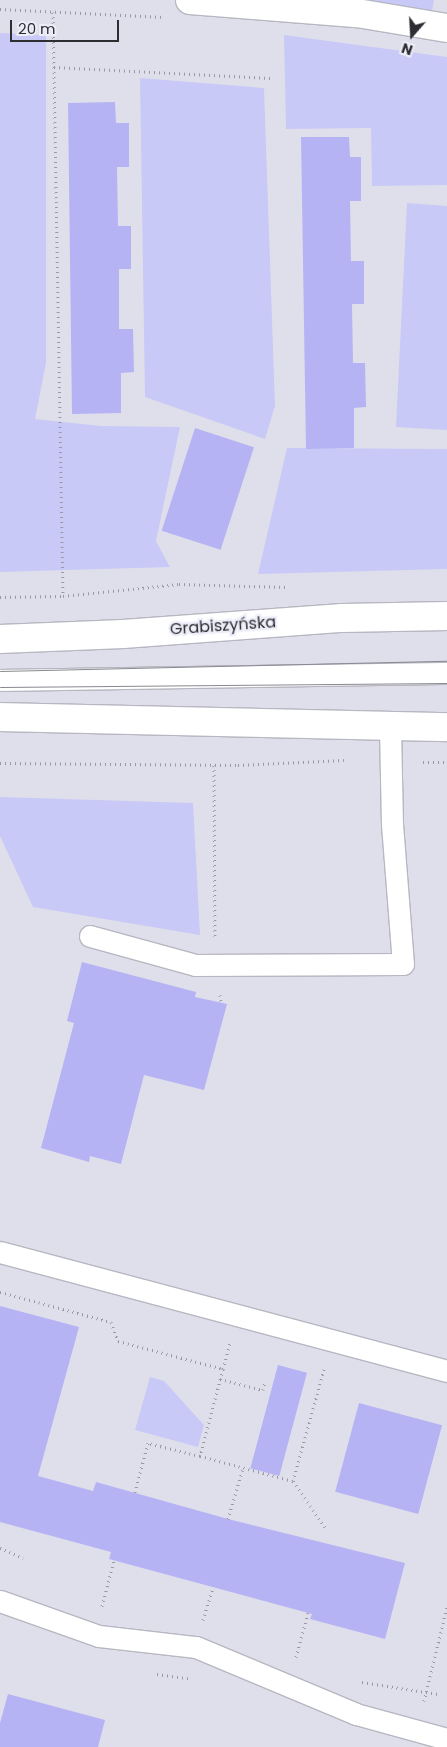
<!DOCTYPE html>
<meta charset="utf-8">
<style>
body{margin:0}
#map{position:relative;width:447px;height:1747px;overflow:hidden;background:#dfdfeb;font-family:Poppins,sans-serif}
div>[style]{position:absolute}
.green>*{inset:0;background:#c9c9f7}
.building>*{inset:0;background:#b5b3f4;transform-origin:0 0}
.path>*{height:3px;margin-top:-1.5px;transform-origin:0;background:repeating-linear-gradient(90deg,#9999a3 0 1px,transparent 0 5px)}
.roads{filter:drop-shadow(1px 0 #b7b7c2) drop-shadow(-1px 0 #b7b7c2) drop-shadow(0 1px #b7b7c2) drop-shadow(0 -1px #b7b7c2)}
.lane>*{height:21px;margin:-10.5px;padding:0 10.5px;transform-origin:10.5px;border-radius:10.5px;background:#fff}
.street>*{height:28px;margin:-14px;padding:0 14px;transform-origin:14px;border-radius:14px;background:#fff}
.secondary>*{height:28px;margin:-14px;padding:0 14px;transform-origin:14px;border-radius:14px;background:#fff}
.tram>*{height:1px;margin:-0.5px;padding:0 0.5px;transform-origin:0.5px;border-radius:0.5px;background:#898991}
span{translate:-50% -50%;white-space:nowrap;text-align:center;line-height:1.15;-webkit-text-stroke:4.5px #ecedf8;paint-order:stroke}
.street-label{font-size:16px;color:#2d2d32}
.north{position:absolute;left:387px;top:10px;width:50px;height:50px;-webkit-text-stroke:4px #ecedf8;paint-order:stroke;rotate:199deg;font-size:14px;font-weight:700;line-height:20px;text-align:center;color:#2d2d32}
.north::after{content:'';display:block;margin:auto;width:18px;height:22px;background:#2d2d32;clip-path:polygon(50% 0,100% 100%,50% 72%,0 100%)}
.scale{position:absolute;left:10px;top:20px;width:109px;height:22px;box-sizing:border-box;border:2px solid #2d2d32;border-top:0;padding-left:6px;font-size:15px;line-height:18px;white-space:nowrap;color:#2d2d32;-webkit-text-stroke:4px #ecedf8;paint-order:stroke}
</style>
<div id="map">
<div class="green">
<div style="clip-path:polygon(355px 0,434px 0,432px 11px)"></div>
<div style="clip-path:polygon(0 33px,46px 35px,46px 363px,35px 419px,101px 426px,180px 427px,156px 541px,170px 567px,0 572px)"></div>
<div style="clip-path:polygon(284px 35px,447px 57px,447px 185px,372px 186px,371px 128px,286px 129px)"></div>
<div style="clip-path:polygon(140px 78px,264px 88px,275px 406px,265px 439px,145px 397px)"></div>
<div style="clip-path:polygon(407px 203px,447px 206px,447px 430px,396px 427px)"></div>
<div style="clip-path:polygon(287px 448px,447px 449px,447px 569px,258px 574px)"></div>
<div style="clip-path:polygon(0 797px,193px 803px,200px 935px,33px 907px,0 836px)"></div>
<div style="clip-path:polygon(150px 1377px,164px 1381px,204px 1425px,198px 1447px,135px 1430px)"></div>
</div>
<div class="building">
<div style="clip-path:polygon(115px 102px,116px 123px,129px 123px,129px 167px,117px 167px,118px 226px,131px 226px,131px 269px,119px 269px,119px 329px,133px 329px,134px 372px,121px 373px,121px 413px,72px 414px,68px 103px)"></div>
<div style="clip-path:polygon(301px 137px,349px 137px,350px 157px,361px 157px,361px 201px,350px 201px,351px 261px,364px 261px,364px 304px,352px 304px,353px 363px,365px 363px,366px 407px,354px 408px,354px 448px,306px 449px)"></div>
<div style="left:195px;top:428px;width:62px;height:108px;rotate:18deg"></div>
<div style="clip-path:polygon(82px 962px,196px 992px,195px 997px,227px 1004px,204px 1090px,144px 1075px,121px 1164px,90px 1156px,89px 1162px,41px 1148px,74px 1023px,67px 1021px)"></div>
<div style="clip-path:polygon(0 1306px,79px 1327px,38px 1476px,93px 1491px,96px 1482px,228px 1519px,405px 1563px,385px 1639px,310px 1619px,312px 1614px,109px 1559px,111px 1552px,0 1522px)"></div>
<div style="left:278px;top:1365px;width:30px;height:107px;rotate:15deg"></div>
<div style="left:359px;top:1403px;width:86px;height:92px;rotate:15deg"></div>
<div style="clip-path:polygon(8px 1694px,105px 1720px,98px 1747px,0 1747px,0 1723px)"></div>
</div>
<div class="path">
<div style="left:0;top:9px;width:164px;rotate:2.8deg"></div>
<div style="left:53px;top:12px;width:584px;rotate:89.02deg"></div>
<div style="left:54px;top:67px;width:217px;rotate:2.9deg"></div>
<div style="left:0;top:597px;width:63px;rotate:-0.9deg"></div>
<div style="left:63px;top:596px;width:117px;rotate:-5.9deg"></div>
<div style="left:179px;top:584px;width:107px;rotate:1.6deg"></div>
<div style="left:423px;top:762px;width:24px"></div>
<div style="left:0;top:763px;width:238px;rotate:0.5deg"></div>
<div style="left:238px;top:765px;width:106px;rotate:-2.7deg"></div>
<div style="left:214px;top:765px;width:172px;rotate:89.7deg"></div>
<div style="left:220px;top:995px;width:8px;rotate:83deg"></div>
<div style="left:0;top:1292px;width:115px;rotate:15.1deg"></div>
<div style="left:111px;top:1322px;width:20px;rotate:70deg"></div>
<div style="left:118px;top:1341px;width:109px;rotate:14.9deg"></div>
<div style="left:223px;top:1369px;width:90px;rotate:104.8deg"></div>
<div style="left:200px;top:1456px;width:54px;rotate:-166deg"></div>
<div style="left:148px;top:1443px;width:51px;rotate:104.9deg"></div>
<div style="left:223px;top:1369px;width:27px;rotate:-75deg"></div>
<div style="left:220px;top:1379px;width:44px;rotate:14.3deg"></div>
<div style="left:263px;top:1390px;width:9px;rotate:-77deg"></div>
<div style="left:200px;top:1456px;width:96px;rotate:15deg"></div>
<div style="left:293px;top:1481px;width:56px;rotate:55.2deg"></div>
<div style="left:293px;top:1481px;width:116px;rotate:-74.5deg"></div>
<div style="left:228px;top:1519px;width:53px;rotate:-73.6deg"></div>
<div style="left:0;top:1548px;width:25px;rotate:23deg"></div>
<div style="left:102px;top:1606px;width:48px;rotate:-75.4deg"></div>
<div style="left:203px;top:1620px;width:34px;rotate:-73deg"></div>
<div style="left:296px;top:1657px;width:46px;rotate:-74.7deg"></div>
<div style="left:157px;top:1674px;width:35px;rotate:8deg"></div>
<div style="left:362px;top:1682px;width:77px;rotate:9deg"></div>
<div style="left:424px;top:1701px;width:97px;rotate:-76.3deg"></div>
</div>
<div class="roads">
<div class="lane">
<div style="left:0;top:680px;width:447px;rotate:-0.9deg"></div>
<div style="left:90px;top:936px;width:109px;rotate:15.4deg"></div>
<div style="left:195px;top:965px;width:208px;rotate:-0.3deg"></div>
<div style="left:403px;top:964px;width:140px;rotate:-94.5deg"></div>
<div style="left:392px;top:824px;width:96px;rotate:-91.2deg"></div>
<div style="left:0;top:1252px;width:463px;rotate:14.9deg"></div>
<div style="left:0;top:1601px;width:105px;rotate:19.5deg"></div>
<div style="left:99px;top:1636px;width:98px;rotate:6.5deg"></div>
<div style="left:196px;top:1647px;width:173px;rotate:22.7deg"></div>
<div style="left:356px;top:1714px;width:94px;rotate:15.4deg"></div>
</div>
<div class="street">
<div style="left:190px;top:0;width:168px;rotate:4.5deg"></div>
<div style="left:357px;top:13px;width:91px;rotate:9.5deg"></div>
</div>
<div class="secondary">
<div style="left:0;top:639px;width:123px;rotate:-2.3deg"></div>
<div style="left:123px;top:634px;width:220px;rotate:-4.2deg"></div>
<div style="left:342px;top:618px;width:105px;rotate:-1.1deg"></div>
<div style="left:0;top:717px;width:447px;rotate:1.3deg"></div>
</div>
</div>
<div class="tram">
<div style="left:0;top:671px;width:447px;rotate:-1.3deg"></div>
<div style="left:0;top:687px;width:447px;rotate:-0.5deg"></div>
</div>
<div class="street-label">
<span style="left:223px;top:626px;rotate:-4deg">Grabiszyńska</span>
</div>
<div class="north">N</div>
<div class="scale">20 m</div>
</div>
